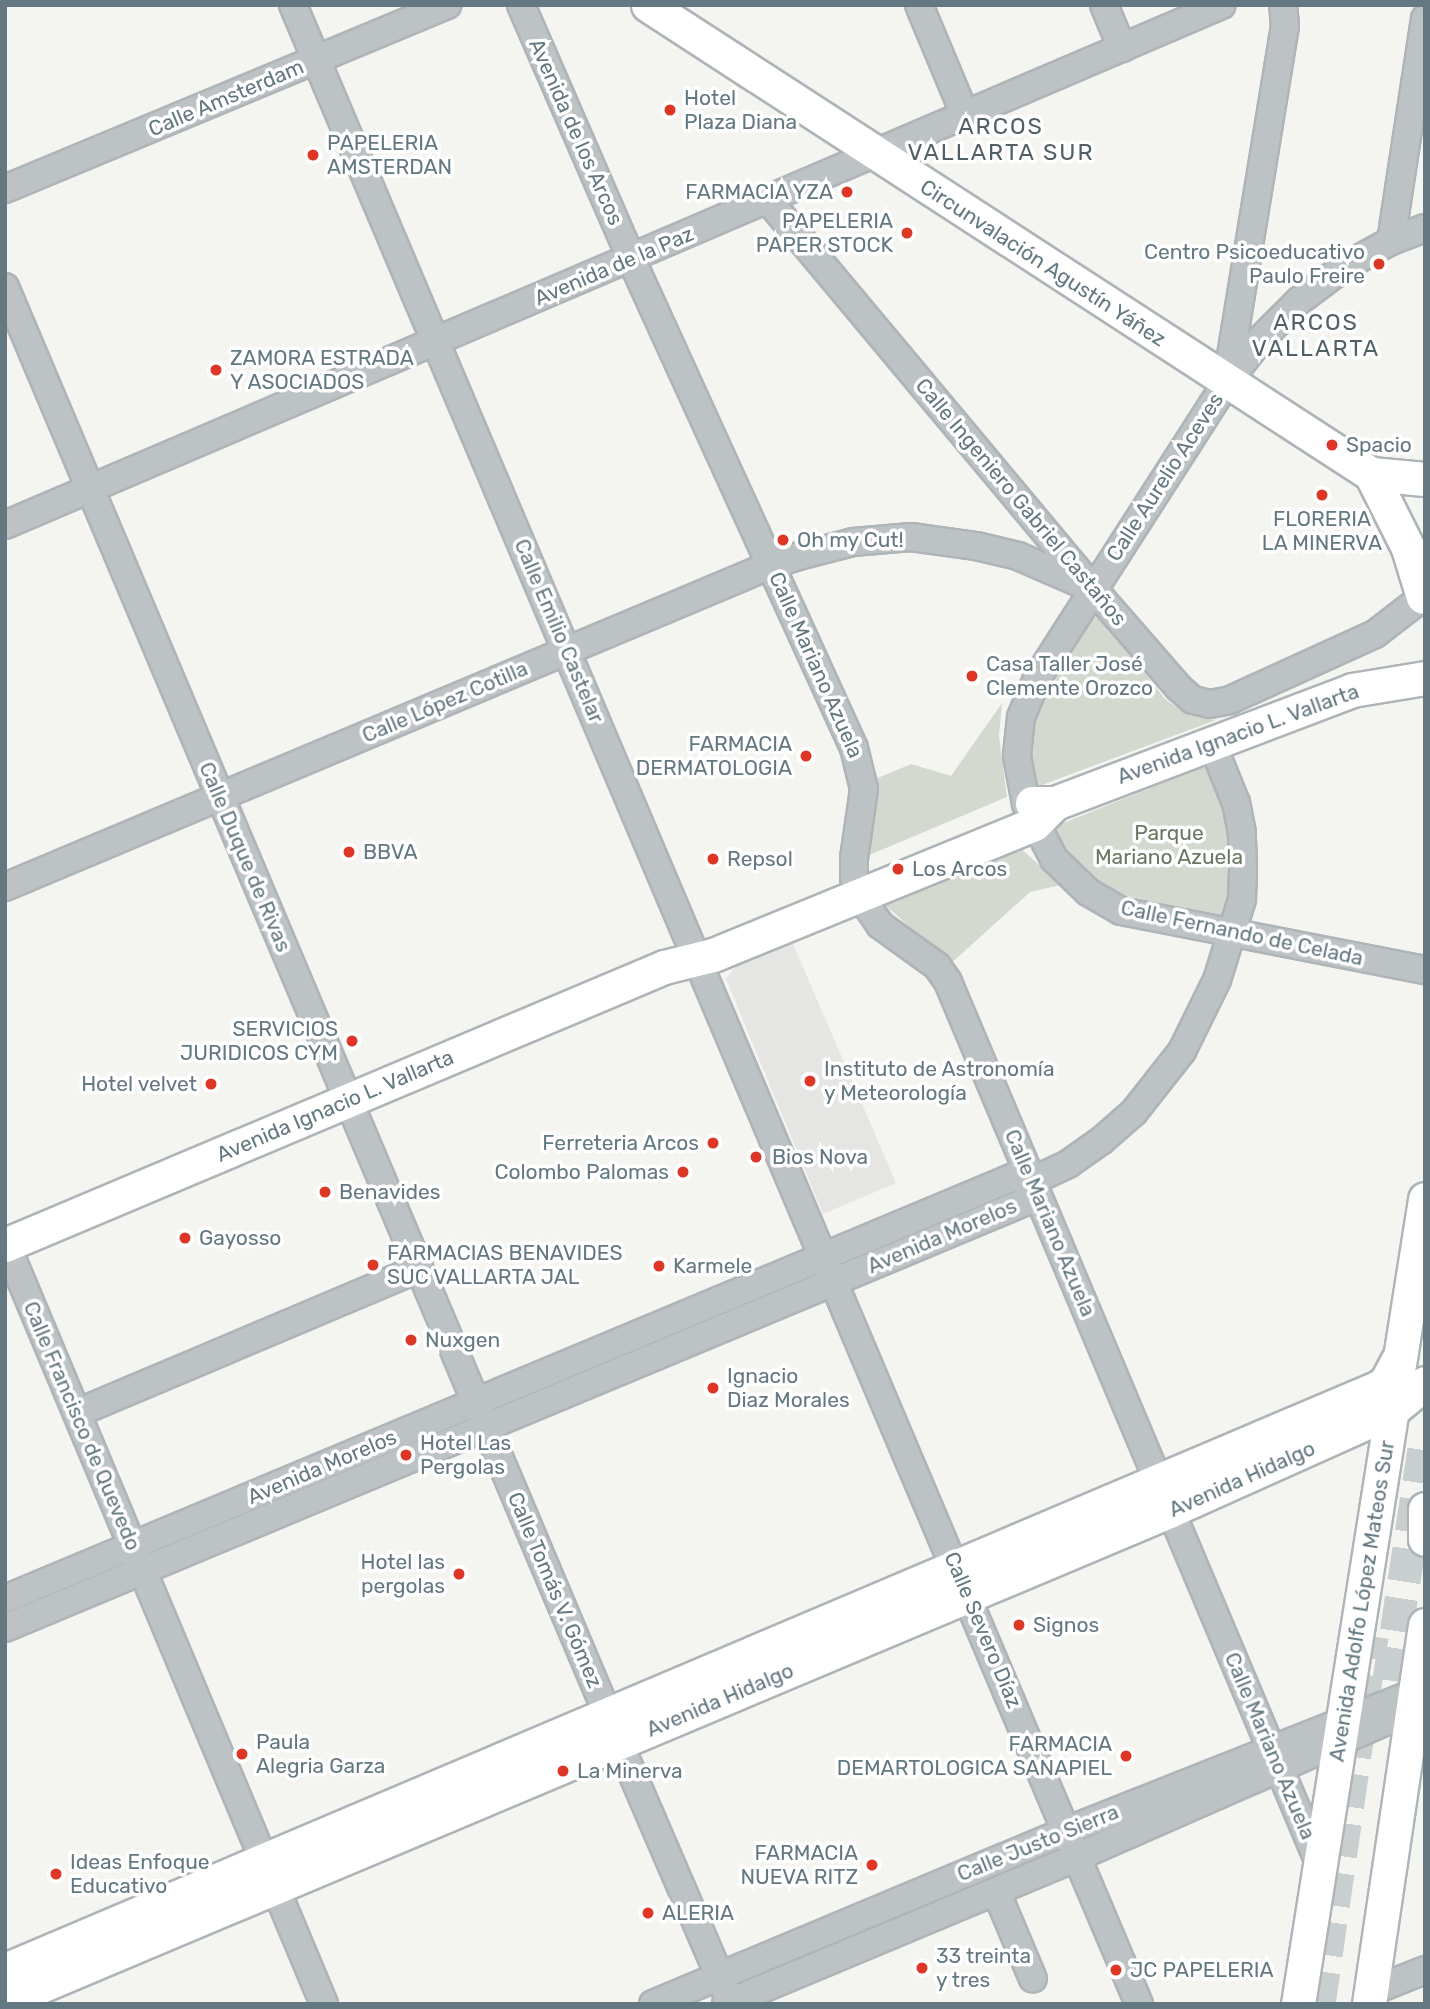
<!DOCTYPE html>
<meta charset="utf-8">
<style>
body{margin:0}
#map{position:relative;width:1430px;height:2009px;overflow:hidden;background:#f4f4f0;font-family:Rubik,sans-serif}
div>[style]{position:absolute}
.built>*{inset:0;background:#e5e5e4}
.green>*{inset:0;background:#d4d9cf}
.major-tunnel>*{height:33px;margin-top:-16.5px;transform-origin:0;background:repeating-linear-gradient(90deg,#c9cfcf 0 33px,transparent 0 50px)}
.roads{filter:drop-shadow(2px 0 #aeb4b7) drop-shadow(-2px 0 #aeb4b7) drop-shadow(0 2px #aeb4b7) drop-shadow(0 -2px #aeb4b7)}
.minor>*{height:26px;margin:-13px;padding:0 13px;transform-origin:13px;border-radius:13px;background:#bdc2c4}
.major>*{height:33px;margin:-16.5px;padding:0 16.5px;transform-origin:16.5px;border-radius:16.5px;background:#fff}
.dots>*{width:19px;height:19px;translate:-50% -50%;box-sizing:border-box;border:4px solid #fff;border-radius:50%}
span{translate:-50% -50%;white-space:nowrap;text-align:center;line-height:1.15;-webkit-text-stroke:7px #fff;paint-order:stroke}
.street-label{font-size:21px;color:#647881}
.poi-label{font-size:21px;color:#647881}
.left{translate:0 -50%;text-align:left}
.right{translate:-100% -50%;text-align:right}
.park-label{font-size:21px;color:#6a7862}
.neighbourhood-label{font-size:23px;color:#516066;letter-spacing:2px}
.frame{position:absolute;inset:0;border:7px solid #647881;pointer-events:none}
</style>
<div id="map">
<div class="built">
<div style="clip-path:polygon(790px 937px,896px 1183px,823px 1214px,726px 979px,737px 964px)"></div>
</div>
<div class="green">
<div style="clip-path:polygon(1095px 617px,1103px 619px,1165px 699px,1188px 715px,1216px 720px,1034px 788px,1026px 749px,1038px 697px,1087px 620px)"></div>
<div style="clip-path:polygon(1002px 703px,999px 736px,1007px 797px,867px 856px,873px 780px,911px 764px,951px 776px)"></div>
<div style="clip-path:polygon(1200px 768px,1208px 768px,1214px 774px,1226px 816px,1230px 865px,1225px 917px,1123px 895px,1091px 877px,1056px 841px,1054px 831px,1061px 824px)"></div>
<div style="clip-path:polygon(1016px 844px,1061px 885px,1030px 892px,947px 967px,922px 938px,884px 904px,882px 899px)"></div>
</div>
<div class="major-tunnel">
<div style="left:1389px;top:1680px;width:240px;rotate:-81.4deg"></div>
<div style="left:1319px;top:2004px;width:372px;rotate:-81.8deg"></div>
</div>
<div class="roads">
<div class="minor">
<div style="left:293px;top:5px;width:2171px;rotate:67.06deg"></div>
<div style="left:521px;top:5px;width:291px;rotate:66.5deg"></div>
<div style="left:637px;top:272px;width:523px;rotate:65.49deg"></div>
<div style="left:854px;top:748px;width:42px;rotate:76.3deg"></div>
<div style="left:864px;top:789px;width:70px;rotate:98.2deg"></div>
<div style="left:854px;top:858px;width:20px;rotate:90deg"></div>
<div style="left:854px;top:878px;width:19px;rotate:72deg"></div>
<div style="left:860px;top:896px;width:35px;rotate:55deg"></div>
<div style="left:880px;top:925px;width:70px;rotate:35.7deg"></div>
<div style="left:937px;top:966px;width:19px;rotate:55deg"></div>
<div style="left:948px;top:982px;width:960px;rotate:67.15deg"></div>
<div style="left:919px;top:5px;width:119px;rotate:67.3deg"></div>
<div style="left:1104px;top:5px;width:47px;rotate:67.3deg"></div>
<div style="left:5px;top:189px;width:479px;rotate:-22.6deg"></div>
<div style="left:768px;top:200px;width:507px;rotate:50.12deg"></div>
<div style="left:1093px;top:589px;width:131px;rotate:49deg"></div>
<div style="left:1179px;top:688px;width:18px;rotate:41deg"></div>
<div style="left:1193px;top:700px;width:17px;rotate:13deg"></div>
<div style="left:1210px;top:704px;width:20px;rotate:-11deg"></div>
<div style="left:1230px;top:700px;width:159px;rotate:-24.5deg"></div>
<div style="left:1375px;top:634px;width:61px;rotate:-37.6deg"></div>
<div style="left:1425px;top:228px;width:36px;rotate:159deg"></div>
<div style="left:1391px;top:241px;width:54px;rotate:151deg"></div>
<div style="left:1344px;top:267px;width:55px;rotate:143.1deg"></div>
<div style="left:1300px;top:300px;width:57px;rotate:135deg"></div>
<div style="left:1260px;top:340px;width:53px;rotate:128.2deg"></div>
<div style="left:1227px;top:382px;width:350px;rotate:122.7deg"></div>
<div style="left:1038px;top:676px;width:44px;rotate:112.5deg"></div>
<div style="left:1021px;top:717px;width:39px;rotate:96deg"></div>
<div style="left:1017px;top:756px;width:49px;rotate:79.4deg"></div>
<div style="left:1026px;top:804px;width:62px;rotate:63deg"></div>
<div style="left:1054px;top:859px;width:47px;rotate:44.1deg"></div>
<div style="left:1088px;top:892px;width:38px;rotate:30deg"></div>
<div style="left:1121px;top:911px;width:310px;rotate:11deg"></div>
<div style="left:1391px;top:241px;width:225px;rotate:-81.3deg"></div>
<div style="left:5px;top:287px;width:1550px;rotate:67.11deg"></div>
<div style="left:1227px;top:380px;width:359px;rotate:-80.7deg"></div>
<div style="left:1285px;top:26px;width:21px;rotate:-95deg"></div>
<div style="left:5px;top:525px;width:1323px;rotate:-23.14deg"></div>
<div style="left:5px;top:887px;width:831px;rotate:-22.8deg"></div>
<div style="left:771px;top:565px;width:29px;rotate:-18deg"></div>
<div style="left:799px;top:556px;width:56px;rotate:-14.5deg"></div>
<div style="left:853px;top:542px;width:58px;rotate:-4.9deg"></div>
<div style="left:911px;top:537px;width:66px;rotate:7.9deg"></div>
<div style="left:976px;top:546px;width:43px;rotate:13.4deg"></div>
<div style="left:1018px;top:556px;width:82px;rotate:23.7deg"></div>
<div style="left:1034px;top:1180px;width:38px;rotate:-25deg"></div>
<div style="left:1068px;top:1164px;width:42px;rotate:-35.2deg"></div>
<div style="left:1102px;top:1140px;width:43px;rotate:-41.2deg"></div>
<div style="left:1134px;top:1112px;width:78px;rotate:-51.8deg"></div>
<div style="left:1182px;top:1051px;width:79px;rotate:-63.8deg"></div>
<div style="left:1217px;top:980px;width:85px;rotate:-72.8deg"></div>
<div style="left:1242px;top:899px;width:31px;rotate:-88deg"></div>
<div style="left:1243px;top:868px;width:35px;rotate:-92deg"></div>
<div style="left:1242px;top:833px;width:31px;rotate:-101deg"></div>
<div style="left:1236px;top:803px;width:67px;rotate:-112deg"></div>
<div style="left:5px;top:1242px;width:826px;rotate:67.28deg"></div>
<div style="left:77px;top:1413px;width:370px;rotate:-22.9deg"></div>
<div style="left:5px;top:1599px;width:1094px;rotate:-22.7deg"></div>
<div style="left:1014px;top:1177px;width:20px;rotate:9deg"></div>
<div style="left:5px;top:1628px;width:1105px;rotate:-22.67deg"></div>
<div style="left:1025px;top:1202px;width:24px;rotate:-68deg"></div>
<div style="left:619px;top:1743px;width:271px;rotate:66.7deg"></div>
<div style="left:996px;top:1891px;width:95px;rotate:67.2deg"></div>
<div style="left:1370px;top:1992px;width:59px;rotate:-21.8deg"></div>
<div style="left:653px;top:2004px;width:448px;rotate:-22.7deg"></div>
<div style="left:1066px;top:1831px;width:386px;rotate:-21.6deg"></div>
<div style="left:726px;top:2004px;width:381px;rotate:-22.7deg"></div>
<div style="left:1077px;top:1857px;width:356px;rotate:-23.7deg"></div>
</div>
<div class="major">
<div style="left:648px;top:5px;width:862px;rotate:32.97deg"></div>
<div style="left:1371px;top:474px;width:54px;rotate:5.3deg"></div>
<div style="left:1371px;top:474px;width:83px;rotate:63.4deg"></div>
<div style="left:1408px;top:548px;width:51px;rotate:73deg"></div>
<div style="left:1032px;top:803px;width:23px"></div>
<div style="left:1055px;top:803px;width:318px;rotate:-20.8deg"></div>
<div style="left:1352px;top:690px;width:74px;rotate:-9.3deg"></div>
<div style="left:5px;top:1245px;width:715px;rotate:-22.87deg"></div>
<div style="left:664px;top:967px;width:50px;rotate:-13.8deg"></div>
<div style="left:713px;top:955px;width:347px;rotate:-22.2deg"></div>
<div style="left:1034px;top:824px;width:30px;rotate:-45deg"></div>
<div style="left:1425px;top:1509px;width:30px;rotate:90deg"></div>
<div style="left:5px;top:1970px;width:1493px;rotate:-22.99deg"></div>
<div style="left:1379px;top:1387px;width:9px;rotate:-36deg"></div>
<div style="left:1386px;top:1382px;width:30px;rotate:-62deg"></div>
<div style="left:5px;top:2001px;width:1263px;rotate:-22.83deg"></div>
<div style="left:1169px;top:1511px;width:243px;rotate:-24.2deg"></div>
<div style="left:1391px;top:1411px;width:44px;rotate:-39.5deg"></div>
<div style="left:1298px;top:2004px;width:815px;rotate:-81.03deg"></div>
<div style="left:1369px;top:2004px;width:383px;rotate:-81.6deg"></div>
</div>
</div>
<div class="dots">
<div style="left:670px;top:110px;background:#de3626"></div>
<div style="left:313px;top:155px;background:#de3626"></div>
<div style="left:847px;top:192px;background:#de3626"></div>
<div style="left:907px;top:233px;background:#de3626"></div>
<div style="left:1379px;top:264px;background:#de3626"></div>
<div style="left:216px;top:370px;background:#de3626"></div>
<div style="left:1332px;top:445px;background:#de3626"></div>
<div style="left:1322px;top:495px;background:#de3626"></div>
<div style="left:783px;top:540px;background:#de3626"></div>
<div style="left:972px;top:676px;background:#de3626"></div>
<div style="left:806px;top:756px;background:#de3626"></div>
<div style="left:349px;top:852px;background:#de3626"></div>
<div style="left:713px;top:859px;background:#de3626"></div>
<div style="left:898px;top:869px;background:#de3626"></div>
<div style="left:352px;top:1041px;background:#de3626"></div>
<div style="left:810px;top:1081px;background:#de3626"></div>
<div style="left:211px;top:1084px;background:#de3626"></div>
<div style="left:713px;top:1143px;background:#de3626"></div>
<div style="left:756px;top:1157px;background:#de3626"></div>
<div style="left:683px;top:1172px;background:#de3626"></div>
<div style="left:325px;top:1192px;background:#de3626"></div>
<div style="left:185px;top:1238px;background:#de3626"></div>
<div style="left:373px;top:1265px;background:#de3626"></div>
<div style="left:659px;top:1266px;background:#de3626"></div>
<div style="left:411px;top:1340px;background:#de3626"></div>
<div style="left:713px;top:1388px;background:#de3626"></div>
<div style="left:406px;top:1455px;background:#de3626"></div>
<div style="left:459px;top:1574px;background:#de3626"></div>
<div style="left:1019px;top:1625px;background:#de3626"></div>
<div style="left:242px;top:1754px;background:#de3626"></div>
<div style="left:1126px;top:1756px;background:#de3626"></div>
<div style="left:563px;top:1771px;background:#de3626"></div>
<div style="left:872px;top:1865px;background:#de3626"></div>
<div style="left:56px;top:1874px;background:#de3626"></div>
<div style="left:648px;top:1913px;background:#de3626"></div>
<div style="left:922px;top:1968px;background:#de3626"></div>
<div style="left:1116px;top:1970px;background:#de3626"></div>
</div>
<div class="street-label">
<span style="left:226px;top:98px;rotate:-23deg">Calle Amsterdam</span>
<span style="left:576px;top:132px;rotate:66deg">Avenida de los Arcos</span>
<span style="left:1043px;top:263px;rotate:33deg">Circunvalación Agustín Yáñez</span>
<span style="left:614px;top:266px;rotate:-23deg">Avenida de la Paz</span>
<span style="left:1165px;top:477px;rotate:-57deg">Calle Aurelio Aceves</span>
<span style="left:1021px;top:502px;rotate:50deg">Calle Ingeniero Gabriel Castaños</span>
<span style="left:559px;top:631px;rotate:67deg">Calle Emilio Castelar</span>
<span style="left:816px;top:665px;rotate:66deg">Calle Mariano Azuela</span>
<span style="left:445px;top:702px;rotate:-23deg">Calle López Cotilla</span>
<span style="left:1238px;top:734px;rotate:-20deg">Avenida Ignacio L. Vallarta</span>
<span style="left:245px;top:857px;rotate:67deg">Calle Duque de Rivas</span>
<span style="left:1242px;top:933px;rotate:12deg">Calle Fernando de Celada</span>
<span style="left:335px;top:1106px;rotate:-23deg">Avenida Ignacio L. Vallarta</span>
<span style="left:1050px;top:1223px;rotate:67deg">Calle Mariano Azuela</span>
<span style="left:942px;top:1236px;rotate:-23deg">Avenida Morelos</span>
<span style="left:82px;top:1426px;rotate:67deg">Calle Francisco de Quevedo</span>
<span style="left:322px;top:1467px;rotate:-23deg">Avenida Morelos</span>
<span style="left:1242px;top:1479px;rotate:-24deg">Avenida Hidalgo</span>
<span style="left:555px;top:1590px;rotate:67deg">Calle Tomás V. Gómez</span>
<span style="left:1362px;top:1601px;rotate:-81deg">Avenida Adolfo López Mateos Sur</span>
<span style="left:983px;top:1630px;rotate:67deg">Calle Severo Díaz</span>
<span style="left:720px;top:1700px;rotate:-23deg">Avenida Hidalgo</span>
<span style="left:1270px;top:1746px;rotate:67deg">Calle Mariano Azuela</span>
<span style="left:1038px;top:1843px;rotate:-22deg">Calle Justo Sierra</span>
</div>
<div class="poi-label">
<span class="left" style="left:684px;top:110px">Hotel<br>Plaza Diana</span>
<span class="left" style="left:327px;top:155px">PAPELERIA<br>AMSTERDAN</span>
<span class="right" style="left:833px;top:192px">FARMACIA YZA</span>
<span class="right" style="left:893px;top:233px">PAPELERIA<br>PAPER STOCK</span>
<span class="right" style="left:1365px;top:264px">Centro Psicoeducativo<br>Paulo Freire</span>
<span class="left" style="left:230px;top:370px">ZAMORA ESTRADA<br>Y ASOCIADOS</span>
<span class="left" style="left:1346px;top:445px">Spacio</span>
<span style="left:1322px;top:531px">FLORERIA<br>LA MINERVA</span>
<span class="left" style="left:797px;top:540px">Oh my Cut!</span>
<span class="left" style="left:986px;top:676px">Casa Taller José<br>Clemente Orozco</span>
<span class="right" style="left:792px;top:756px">FARMACIA<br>DERMATOLOGIA</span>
<span class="left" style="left:363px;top:852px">BBVA</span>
<span class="left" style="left:727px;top:859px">Repsol</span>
<span class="left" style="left:912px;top:869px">Los Arcos</span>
<span class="right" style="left:338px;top:1041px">SERVICIOS<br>JURIDICOS CYM</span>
<span class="left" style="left:824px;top:1081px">Instituto de Astronomía<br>y Meteorología</span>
<span class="right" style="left:197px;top:1084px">Hotel velvet</span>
<span class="right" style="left:699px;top:1143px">Ferreteria Arcos</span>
<span class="left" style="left:772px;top:1157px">Bios Nova</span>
<span class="right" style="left:669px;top:1172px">Colombo Palomas</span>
<span class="left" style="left:339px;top:1192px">Benavides</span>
<span class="left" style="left:199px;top:1238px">Gayosso</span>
<span class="left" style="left:387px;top:1265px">FARMACIAS BENAVIDES<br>SUC VALLARTA JAL</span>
<span class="left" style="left:673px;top:1266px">Karmele</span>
<span class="left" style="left:425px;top:1340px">Nuxgen</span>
<span class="left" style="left:727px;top:1388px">Ignacio<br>Diaz Morales</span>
<span class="left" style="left:420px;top:1455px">Hotel Las<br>Pergolas</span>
<span class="right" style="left:445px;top:1574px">Hotel las<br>pergolas</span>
<span class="left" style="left:1033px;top:1625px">Signos</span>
<span class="left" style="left:256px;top:1754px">Paula<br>Alegria Garza</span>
<span class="right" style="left:1112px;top:1756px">FARMACIA<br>DEMARTOLOGICA SANAPIEL</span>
<span class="left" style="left:577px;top:1771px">La Minerva</span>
<span class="right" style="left:858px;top:1865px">FARMACIA<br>NUEVA RITZ</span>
<span class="left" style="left:70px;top:1874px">Ideas Enfoque<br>Educativo</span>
<span class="left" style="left:662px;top:1913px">ALERIA</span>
<span class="left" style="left:936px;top:1968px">33 treinta<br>y tres</span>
<span class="left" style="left:1130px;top:1970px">JC PAPELERIA</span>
</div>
<div class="park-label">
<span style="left:1169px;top:845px">Parque<br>Mariano Azuela</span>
</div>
<div class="neighbourhood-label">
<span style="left:1001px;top:139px">ARCOS<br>VALLARTA SUR</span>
<span style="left:1316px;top:335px">ARCOS<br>VALLARTA</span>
</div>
<div class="frame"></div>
</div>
